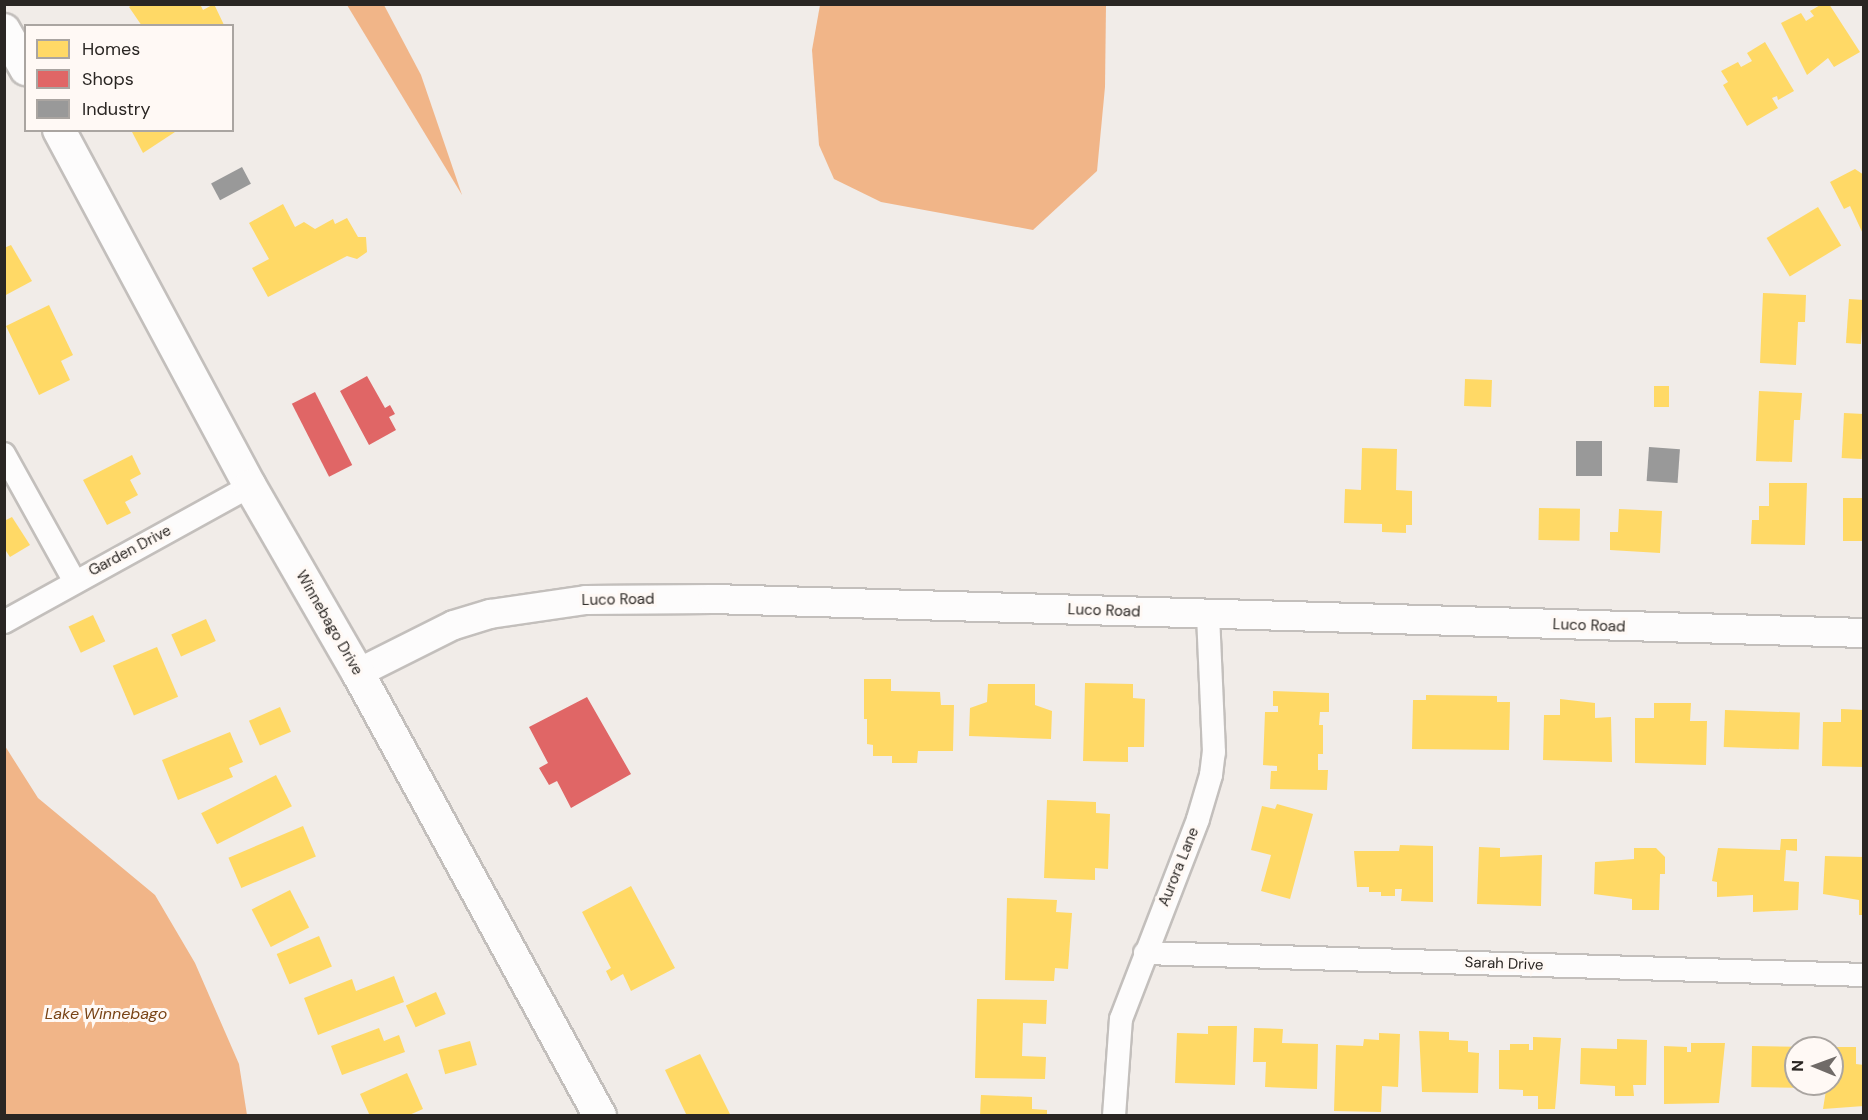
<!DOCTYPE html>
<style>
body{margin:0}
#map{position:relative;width:1868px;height:1120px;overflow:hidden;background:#f1ece8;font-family:"DM Sans",sans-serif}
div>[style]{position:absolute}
.water>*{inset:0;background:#f1b588}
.homes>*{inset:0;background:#ffd966;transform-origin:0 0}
.shops>*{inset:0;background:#e06666;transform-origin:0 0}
.industry>*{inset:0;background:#999;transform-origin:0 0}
.roads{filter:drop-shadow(2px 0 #c3bfbc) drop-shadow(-2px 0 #c3bfbc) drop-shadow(0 2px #c3bfbc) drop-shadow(0 -2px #c3bfbc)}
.minor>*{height:22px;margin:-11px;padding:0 11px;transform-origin:11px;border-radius:11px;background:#fdfcfc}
.tertiary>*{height:28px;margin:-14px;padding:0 14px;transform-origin:14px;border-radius:14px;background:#fdfcfc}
.secondary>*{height:32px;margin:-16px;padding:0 16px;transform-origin:16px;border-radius:16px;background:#fdfcfc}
span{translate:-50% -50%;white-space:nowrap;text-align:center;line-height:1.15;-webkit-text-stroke:6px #fff9f5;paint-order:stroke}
.street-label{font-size:15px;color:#2a2623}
.water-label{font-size:16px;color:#794315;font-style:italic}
.frame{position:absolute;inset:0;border:6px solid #2a2623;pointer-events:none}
.legend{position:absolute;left:24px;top:24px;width:210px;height:108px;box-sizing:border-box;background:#fff9f5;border:2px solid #aaa5a1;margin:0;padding:8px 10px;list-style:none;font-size:18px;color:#2a2623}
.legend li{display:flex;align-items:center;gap:12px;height:30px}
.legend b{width:30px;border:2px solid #aaa5a1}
.north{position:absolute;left:1784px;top:1036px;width:60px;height:60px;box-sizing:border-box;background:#fff9f5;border:2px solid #aaa5a1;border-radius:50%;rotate:271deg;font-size:16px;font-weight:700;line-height:24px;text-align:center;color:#2a2623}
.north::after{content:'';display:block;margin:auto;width:21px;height:27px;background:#706b68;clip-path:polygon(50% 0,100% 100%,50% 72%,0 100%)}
</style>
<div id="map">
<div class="water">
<div style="clip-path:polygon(347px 5px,384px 5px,421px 75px,462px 195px)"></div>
<div style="clip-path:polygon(820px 5px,1106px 5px,1105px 87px,1097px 171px,1033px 230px,881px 202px,834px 179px,819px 145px,812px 50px)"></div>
<div style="clip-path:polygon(5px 746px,38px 798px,155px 895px,195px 963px,239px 1064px,247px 1115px,5px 1115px)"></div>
</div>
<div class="homes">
<div style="clip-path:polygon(133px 4px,200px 4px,203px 10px,214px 4px,224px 25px,142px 26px,129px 7px)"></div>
<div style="clip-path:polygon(1822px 4px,1829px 4px,1860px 52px,1834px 67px,1828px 58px,1807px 75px,1781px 23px,1801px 13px,1806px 21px,1814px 16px,1810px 11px)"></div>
<div style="clip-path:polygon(1765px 42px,1794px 91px,1778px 100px,1777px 96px,1772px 98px,1778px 108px,1747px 126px,1723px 85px,1728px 82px,1721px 71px,1738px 62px,1741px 67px,1752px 61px,1747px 53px)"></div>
<div style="clip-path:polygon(131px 130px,178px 130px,143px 153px)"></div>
<div style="clip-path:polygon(1855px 169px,1864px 175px,1864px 236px,1850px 206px,1844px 209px,1830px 182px)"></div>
<div style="clip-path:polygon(283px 204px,295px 227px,304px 222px,315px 229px,333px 219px,335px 224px,347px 218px,358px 237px,366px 237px,367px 252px,357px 259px,347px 256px,268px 297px,252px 268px,269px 259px,249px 223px)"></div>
<div style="left:1818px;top:207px;width:45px;height:60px;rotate:59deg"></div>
<div style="clip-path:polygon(11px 245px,32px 281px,4px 296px,4px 248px)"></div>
<div style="clip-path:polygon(1763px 293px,1806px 295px,1805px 322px,1798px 322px,1796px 365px,1760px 363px)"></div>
<div style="left:1849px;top:299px;width:15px;height:44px;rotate:4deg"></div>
<div style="clip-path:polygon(49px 305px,73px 355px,61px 361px,70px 380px,39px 395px,6px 326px)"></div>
<div style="left:1465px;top:379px;width:27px;height:27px;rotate:2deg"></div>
<div style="left:1654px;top:386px;width:15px;height:21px"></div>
<div style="clip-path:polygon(1759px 391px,1802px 393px,1800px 420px,1794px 420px,1792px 462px,1756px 461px)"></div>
<div style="left:1844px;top:413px;width:20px;height:45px;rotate:3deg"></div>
<div style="clip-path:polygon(1362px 448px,1397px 449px,1396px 490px,1412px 491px,1412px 525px,1406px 525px,1406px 533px,1382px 532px,1382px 524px,1344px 523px,1345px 489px,1361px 490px)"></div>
<div style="clip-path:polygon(132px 455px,141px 474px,130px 480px,138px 495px,125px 502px,131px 513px,107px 525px,83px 480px)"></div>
<div style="clip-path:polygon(1769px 483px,1807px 483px,1805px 545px,1751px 544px,1752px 520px,1759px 520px,1759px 506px,1769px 506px)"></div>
<div style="left:1843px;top:498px;width:21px;height:43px"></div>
<div style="left:1539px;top:508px;width:41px;height:32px;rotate:1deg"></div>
<div style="clip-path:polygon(1619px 509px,1662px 511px,1660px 553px,1610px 550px,1610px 532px,1618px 532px)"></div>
<div style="clip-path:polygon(12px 517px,30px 545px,10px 557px,4px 548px,4px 521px)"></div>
<div style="left:93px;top:615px;width:29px;height:27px;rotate:65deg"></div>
<div style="left:206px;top:619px;width:24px;height:38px;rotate:66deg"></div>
<div style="left:157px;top:647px;width:54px;height:48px;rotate:67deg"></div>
<div style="clip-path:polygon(864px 679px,891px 679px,891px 691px,940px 692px,941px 705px,954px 705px,953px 751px,918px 751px,917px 763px,892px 763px,892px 756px,873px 756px,873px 745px,867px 744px,867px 719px,864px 719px)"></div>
<div style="clip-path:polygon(1085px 683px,1133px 684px,1133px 698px,1145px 699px,1144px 747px,1128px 747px,1128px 762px,1083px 761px)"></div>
<div style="clip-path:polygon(988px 684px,1035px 684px,1035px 705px,1052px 711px,1051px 739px,969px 736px,970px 708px,987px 702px)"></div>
<div style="clip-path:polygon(1273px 691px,1329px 693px,1329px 712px,1320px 712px,1319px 725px,1323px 725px,1323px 754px,1318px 754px,1318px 770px,1328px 770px,1327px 790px,1270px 789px,1271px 771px,1277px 771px,1277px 766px,1263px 765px,1265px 712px,1278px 712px,1278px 706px,1273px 706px)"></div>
<div style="clip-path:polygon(1426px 695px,1497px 696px,1497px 702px,1510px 702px,1509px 750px,1412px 749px,1413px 700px,1426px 700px)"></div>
<div style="clip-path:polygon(1560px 699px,1595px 703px,1595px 718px,1611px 717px,1612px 762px,1543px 760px,1544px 715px,1560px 715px)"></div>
<div style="clip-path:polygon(1654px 703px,1691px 703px,1690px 721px,1707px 721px,1706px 765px,1635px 763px,1635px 718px,1654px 718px)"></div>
<div style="left:280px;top:707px;width:27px;height:34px;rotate:66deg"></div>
<div style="clip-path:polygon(1841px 709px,1864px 710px,1864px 767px,1822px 766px,1823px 722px,1841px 722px)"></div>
<div style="left:1725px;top:710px;width:75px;height:37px;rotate:2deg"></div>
<div style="clip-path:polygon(230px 732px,243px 762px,229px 768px,233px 777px,178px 800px,162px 760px)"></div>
<div style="left:276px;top:775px;width:35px;height:84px;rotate:63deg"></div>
<div style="clip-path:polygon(1047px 800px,1096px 802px,1096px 813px,1110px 814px,1108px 869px,1095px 868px,1095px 880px,1044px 878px)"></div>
<div style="clip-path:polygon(1277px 804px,1313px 814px,1290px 899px,1261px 891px,1271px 855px,1251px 850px,1262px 806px,1275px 809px)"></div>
<div style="left:303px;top:826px;width:33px;height:81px;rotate:67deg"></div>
<div style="clip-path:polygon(1781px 839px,1797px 839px,1797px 851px,1786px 850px,1784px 881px,1799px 882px,1798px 910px,1753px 912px,1753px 895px,1717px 897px,1717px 882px,1712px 881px,1718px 848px,1780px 850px)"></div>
<div style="clip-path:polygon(1400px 845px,1433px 846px,1433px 902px,1401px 901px,1402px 889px,1395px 889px,1395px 896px,1381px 896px,1381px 892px,1369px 892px,1369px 887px,1357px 887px,1354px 851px,1399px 851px)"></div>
<div style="clip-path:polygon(1479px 847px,1500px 848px,1500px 857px,1542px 855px,1541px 906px,1477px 904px)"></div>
<div style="clip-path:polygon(1634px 848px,1656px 848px,1665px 857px,1665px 874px,1660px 874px,1659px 910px,1632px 910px,1632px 899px,1594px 894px,1595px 862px,1634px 859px)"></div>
<div style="clip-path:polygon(1825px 856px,1864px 857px,1864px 915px,1859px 915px,1859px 900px,1823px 894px)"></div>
<div style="clip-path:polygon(631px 886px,675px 968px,631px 991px,623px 974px,611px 981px,606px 971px,611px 968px,582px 912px)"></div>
<div style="left:290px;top:890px;width:42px;height:43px;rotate:63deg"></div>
<div style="clip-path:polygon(1007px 898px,1057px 900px,1056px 912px,1072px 913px,1068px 969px,1055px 968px,1054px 981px,1005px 980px)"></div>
<div style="left:319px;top:936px;width:33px;height:46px;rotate:67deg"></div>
<div style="clip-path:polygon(394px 976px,404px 1002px,318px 1035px,304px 998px,352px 979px,356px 991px)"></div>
<div style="left:436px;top:992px;width:24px;height:33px;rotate:66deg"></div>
<div style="clip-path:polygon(977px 999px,1047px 1000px,1046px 1024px,1023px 1023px,1022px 1056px,1046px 1057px,1045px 1079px,975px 1078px)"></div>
<div style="clip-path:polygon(1208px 1026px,1237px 1026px,1235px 1085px,1175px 1083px,1177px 1033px,1208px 1034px)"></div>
<div style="clip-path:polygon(379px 1028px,384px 1041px,399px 1035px,405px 1052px,342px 1075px,331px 1046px)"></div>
<div style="clip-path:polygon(1254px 1028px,1283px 1029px,1282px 1043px,1318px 1044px,1317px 1089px,1265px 1087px,1266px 1062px,1253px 1062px)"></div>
<div style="clip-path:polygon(1419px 1031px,1449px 1032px,1449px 1040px,1468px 1041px,1468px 1052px,1479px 1053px,1478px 1093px,1422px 1092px)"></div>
<div style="clip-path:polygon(1379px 1033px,1400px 1034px,1398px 1087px,1382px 1086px,1381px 1112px,1334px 1111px,1336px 1045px,1363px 1046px,1364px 1039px,1379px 1040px)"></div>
<div style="clip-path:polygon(1533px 1037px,1561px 1038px,1555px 1109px,1538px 1109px,1538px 1096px,1523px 1096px,1523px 1090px,1499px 1089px,1499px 1050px,1510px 1050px,1510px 1044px,1529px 1044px,1529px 1050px,1533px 1050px)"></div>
<div style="clip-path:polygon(1617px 1039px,1647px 1040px,1646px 1085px,1633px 1085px,1634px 1096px,1615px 1096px,1615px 1086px,1580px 1084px,1581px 1048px,1617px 1049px)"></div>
<div style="left:470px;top:1041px;width:25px;height:33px;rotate:74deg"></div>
<div style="clip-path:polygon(1691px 1043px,1725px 1043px,1719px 1103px,1664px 1104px,1664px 1046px,1687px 1047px,1687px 1052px,1691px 1052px)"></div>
<div style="left:1752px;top:1046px;width:44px;height:41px;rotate:1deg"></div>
<div style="clip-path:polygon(1832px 1047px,1856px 1047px,1856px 1064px,1864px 1065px,1864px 1106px,1823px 1109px,1827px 1084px,1832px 1084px)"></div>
<div style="clip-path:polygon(700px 1054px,731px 1116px,687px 1116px,665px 1070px)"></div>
<div style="clip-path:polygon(407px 1073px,423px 1109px,407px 1116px,370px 1116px,360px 1094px)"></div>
<div style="clip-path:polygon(981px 1095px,1032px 1097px,1032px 1109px,1047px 1110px,1047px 1116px,980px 1116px)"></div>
</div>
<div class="shops">
<div style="clip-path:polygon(367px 376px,385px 408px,390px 405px,395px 414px,389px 417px,396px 430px,369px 445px,340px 391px)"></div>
<div style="left:315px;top:392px;width:82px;height:26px;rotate:63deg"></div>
<div style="clip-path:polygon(587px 697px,631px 774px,571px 808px,557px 781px,549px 785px,539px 768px,548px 763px,529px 727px)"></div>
</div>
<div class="industry">
<div style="left:242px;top:167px;width:19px;height:35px;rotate:62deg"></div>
<div style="left:1576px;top:441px;width:26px;height:35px"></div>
<div style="left:1649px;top:447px;width:31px;height:34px;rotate:4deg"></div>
</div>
<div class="roads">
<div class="minor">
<div style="left:4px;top:454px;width:146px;rotate:61deg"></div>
<div style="left:4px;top:622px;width:281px;rotate:-28.9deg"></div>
<div style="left:1145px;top:953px;width:719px;rotate:1.75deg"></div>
<div style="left:1114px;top:1116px;width:97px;rotate:-85.9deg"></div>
<div style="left:1121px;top:1019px;width:214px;rotate:-68.9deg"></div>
<div style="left:1198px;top:819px;width:46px;rotate:-73.5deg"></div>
<div style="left:1211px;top:775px;width:23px;rotate:-83deg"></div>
<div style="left:1214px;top:752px;width:138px;rotate:-92.5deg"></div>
</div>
<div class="tertiary">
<div style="left:358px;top:673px;width:107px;rotate:-26.6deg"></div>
<div style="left:454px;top:625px;width:38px;rotate:-17deg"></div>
<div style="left:490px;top:614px;width:97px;rotate:-8.3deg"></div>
<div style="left:586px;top:600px;width:126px;rotate:-0.5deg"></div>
<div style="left:712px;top:599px;width:1153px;rotate:1.69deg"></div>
</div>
<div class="secondary">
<div style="left:4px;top:30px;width:45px;rotate:60.6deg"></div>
<div style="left:59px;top:130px;width:404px;rotate:61.8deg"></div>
<div style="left:250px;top:486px;width:216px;rotate:60deg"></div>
<div style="left:358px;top:673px;width:505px;rotate:61.35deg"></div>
</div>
</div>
<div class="street-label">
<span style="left:130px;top:551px;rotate:-28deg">Garden Drive</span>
<span style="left:618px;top:600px;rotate:-1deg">Luco Road</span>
<span style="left:1104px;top:611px;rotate:2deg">Luco Road</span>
<span style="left:329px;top:623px;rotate:60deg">Winnebago Drive</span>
<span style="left:1589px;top:626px;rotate:2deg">Luco Road</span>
<span style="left:1179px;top:867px;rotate:-68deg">Aurora Lane</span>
<span style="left:1504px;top:964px;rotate:2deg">Sarah Drive</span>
</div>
<div class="water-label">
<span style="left:106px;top:1014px">Lake Winnebago</span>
</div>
<div class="frame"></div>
<ul class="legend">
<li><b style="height:16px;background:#ffd966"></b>Homes</li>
<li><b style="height:16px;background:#e06666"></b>Shops</li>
<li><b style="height:16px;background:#999"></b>Industry</li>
</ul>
<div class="north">N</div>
</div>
